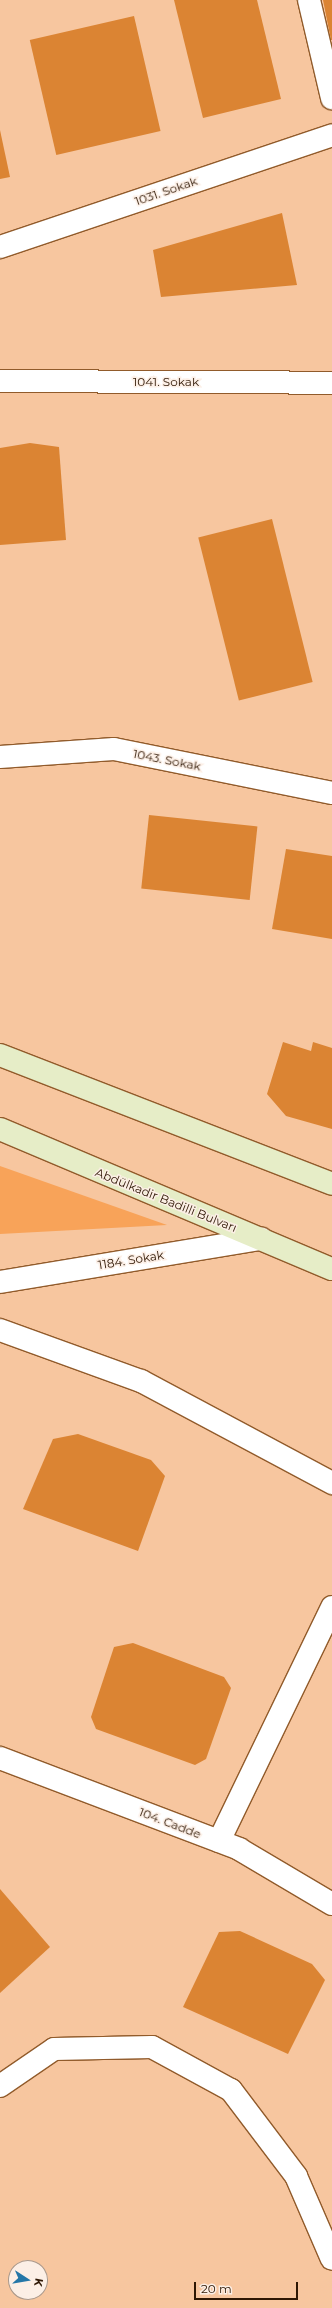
<!DOCTYPE html>
<meta charset="utf-8">
<style>
body{margin:0}
#map{position:relative;width:332px;height:2308px;overflow:hidden;background:#f7c69f;font-family:Montserrat,sans-serif}
div>[style]{position:absolute}
.green>*{inset:0;background:#f8a359}
.building>*{inset:0;background:#db8433;transform-origin:0 0}
.roads{filter:drop-shadow(1px 0 #915b2b) drop-shadow(-1px 0 #915b2b) drop-shadow(0 1px #915b2b) drop-shadow(0 -1px #915b2b)}
.minor>*{height:22px;margin:-11px;padding:0 11px;transform-origin:11px;border-radius:11px;background:#fff}
.secondary>*{height:22px;margin:-11px;padding:0 11px;transform-origin:11px;border-radius:11px;background:#e6edc7}
span{translate:-50% -50%;white-space:nowrap;text-align:center;line-height:1.15;-webkit-text-stroke:3px #fcefe6;paint-order:stroke}
.street-label{font-size:12px;color:#2e1704}
.north{position:absolute;left:8px;top:2260px;width:40px;height:40px;box-sizing:border-box;background:#fcefe6;border:1px solid #aa998c;border-radius:50%;rotate:102deg;font-size:11px;font-weight:700;line-height:16px;text-align:center;color:#2e1704}
.north::after{content:'';display:block;margin:auto;width:14px;height:18px;background:#2577a8;clip-path:polygon(50% 0,100% 100%,50% 72%,0 100%)}
.scale{position:absolute;left:194px;top:2282px;width:104px;height:18px;box-sizing:border-box;border:2px solid #2e1704;border-top:0;padding-left:5px;font-size:12px;line-height:14px;white-space:nowrap;color:#2e1704;-webkit-text-stroke:3px #fcefe6;paint-order:stroke}
</style>
<div id="map">
<div class="green">
<div style="clip-path:polygon(0 1166px,167px 1225px,0 1234px)"></div>
</div>
<div class="building">
<div style="clip-path:polygon(174px 0,257px 0,281px 99px,203px 118px)"></div>
<div style="clip-path:polygon(323px 0,332px 0,332px 40px,331px 40px)"></div>
<div style="left:134px;top:16px;width:118px;height:107px;rotate:77deg"></div>
<div style="clip-path:polygon(0 130px,10px 177px,0 179px)"></div>
<div style="clip-path:polygon(282px 213px,297px 285px,161px 297px,153px 250px)"></div>
<div style="clip-path:polygon(30px 443px,59px 447px,66px 540px,0 545px,0 448px)"></div>
<div style="left:272px;top:519px;width:168px;height:76px;rotate:76deg"></div>
<div style="left:149px;top:815px;width:109px;height:74px;rotate:6deg"></div>
<div style="clip-path:polygon(286px 849px,332px 856px,332px 939px,272px 929px)"></div>
<div style="clip-path:polygon(283px 1042px,311px 1051px,313px 1042px,332px 1048px,332px 1129px,286px 1116px,267px 1094px)"></div>
<div style="clip-path:polygon(78px 1434px,151px 1460px,165px 1476px,138px 1551px,23px 1509px,53px 1439px)"></div>
<div style="clip-path:polygon(133px 1643px,224px 1677px,231px 1688px,206px 1759px,195px 1765px,96px 1729px,91px 1717px,114px 1647px)"></div>
<div style="clip-path:polygon(0 1889px,50px 1947px,0 1993px)"></div>
<div style="clip-path:polygon(240px 1931px,312px 1964px,325px 1980px,288px 2054px,183px 2007px,219px 1932px)"></div>
</div>
<div class="roads">
<div class="minor">
<div style="left:309px;top:0;width:101px;rotate:76.8deg"></div>
<div style="left:0;top:247px;width:350px;rotate:-18.6deg"></div>
<div style="left:0;top:381px;width:332px;rotate:0.3deg"></div>
<div style="left:0;top:757px;width:114px;rotate:-4deg"></div>
<div style="left:114px;top:749px;width:222px;rotate:11.4deg"></div>
<div style="left:0;top:1282px;width:265px;rotate:-9.4deg"></div>
<div style="left:0;top:1330px;width:150px;rotate:19.9deg"></div>
<div style="left:141px;top:1381px;width:217px;rotate:28.1deg"></div>
<div style="left:0;top:1758px;width:256px;rotate:20.8deg"></div>
<div style="left:239px;top:1849px;width:108px;rotate:30.6deg"></div>
<div style="left:219px;top:1841px;width:260px;rotate:-64.2deg"></div>
<div style="left:0;top:2086px;width:65px;rotate:-34.4deg"></div>
<div style="left:54px;top:2049px;width:98px;rotate:-1.2deg"></div>
<div style="left:152px;top:2047px;width:90px;rotate:28.6deg"></div>
<div style="left:231px;top:2090px;width:108px;rotate:52.9deg"></div>
<div style="left:296px;top:2176px;width:90px;rotate:66.6deg"></div>
</div>
<div class="secondary">
<div style="left:0;top:1055px;width:356px;rotate:21.2deg"></div>
<div style="left:0;top:1129px;width:360px;rotate:22.9deg"></div>
</div>
</div>
<div class="street-label">
<span style="left:166px;top:191px;rotate:-19deg">1031. Sokak</span>
<span style="left:166px;top:382px">1041. Sokak</span>
<span style="left:167px;top:760px;rotate:11deg">1043. Sokak</span>
<span style="left:166px;top:1200px;rotate:22deg">Abdülkadir Badilli Bulvarı</span>
<span style="left:131px;top:1260px;rotate:-9deg">1184. Sokak</span>
<span style="left:170px;top:1823px;rotate:21deg">104. Cadde</span>
</div>
<div class="north">K</div>
<div class="scale">20 m</div>
</div>
